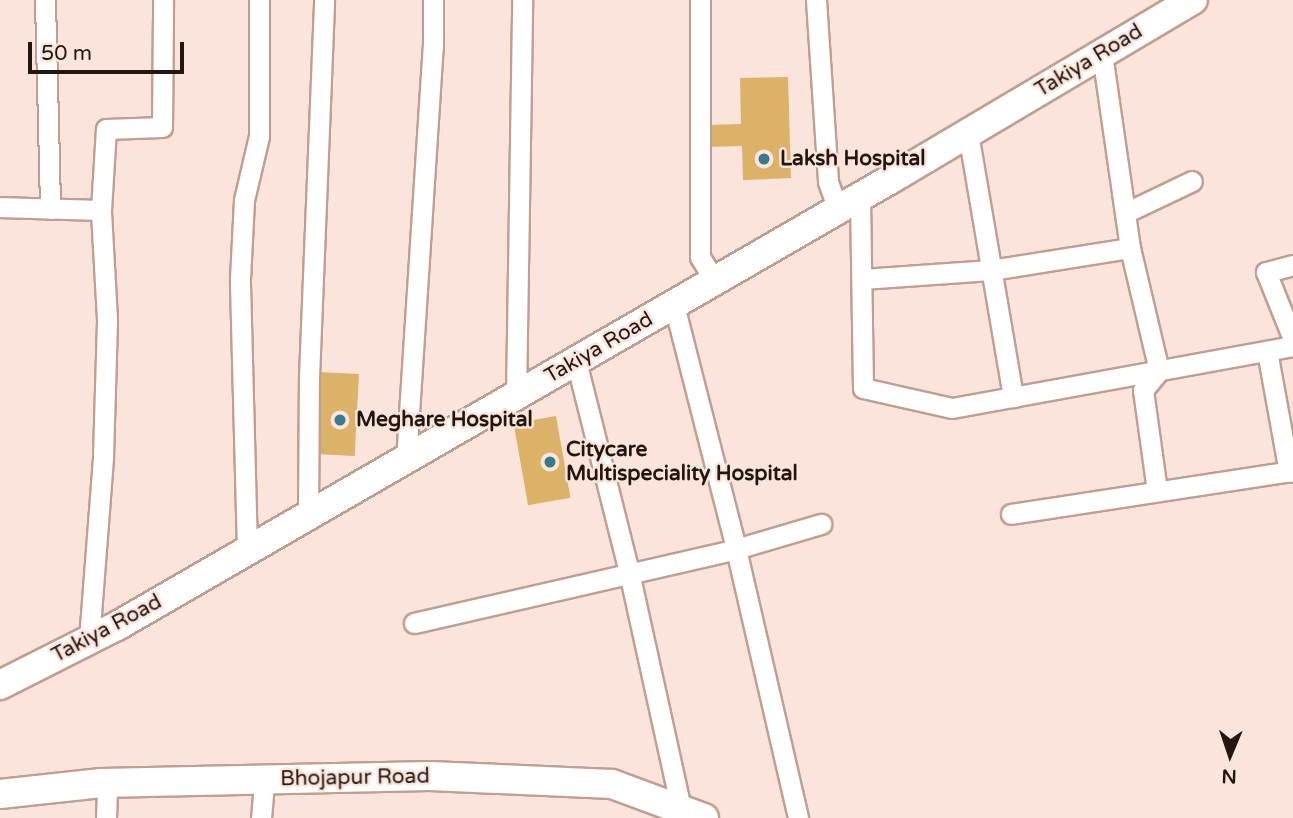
<!DOCTYPE html>
<style>
body{margin:0}
#map{position:relative;width:1293px;height:818px;overflow:hidden;background:#fae4db;font-family:"Varela Round",sans-serif}
div>[style]{position:absolute}
.building>*{inset:0;background:#dcb269;transform-origin:0 0}
.roads{filter:drop-shadow(2px 0 #c19f90) drop-shadow(-2px 0 #c19f90) drop-shadow(0 2px #c19f90) drop-shadow(0 -2px #c19f90)}
.street>*{height:19px;margin:-9.5px;padding:0 9.5px;transform-origin:9.5px;border-radius:9.5px;background:#fff}
.secondary>*{height:28px;margin:-14px;padding:0 14px;transform-origin:14px;border-radius:14px;background:#fff}
.dots>*{width:19px;height:19px;translate:-50% -50%;box-sizing:border-box;border:4px solid #fae4db;border-radius:50%}
span{translate:-50% -50%;white-space:nowrap;text-align:center;line-height:1.15;-webkit-text-stroke:5px #fae4db;paint-order:stroke}
.street-label{font-size:21px;color:#231611}
.poi-label{font-size:21px;color:#231611;font-weight:700}
.left{translate:0 -50%;text-align:left}
.north{position:absolute;left:1195px;top:720px;width:70px;height:70px;-webkit-text-stroke:5px #fae4db;paint-order:stroke;rotate:182deg;font-size:19px;font-weight:700;line-height:28px;text-align:center;color:#231611}
.north::after{content:'';display:block;margin:auto;width:24px;height:32px;background:#231611;clip-path:polygon(50% 0,100% 100%,50% 72%,0 100%)}
.scale{position:absolute;left:28px;top:42px;width:156px;height:32px;box-sizing:border-box;border:4px solid #231611;border-top:0;padding-left:9px;font-size:21px;line-height:24px;white-space:nowrap;color:#231611;-webkit-text-stroke:5px #fae4db;paint-order:stroke}
</style>
<div id="map">
<div class="building">
<div style="clip-path:polygon(788px 77px,791px 178px,743px 180px,742px 146px,708px 147px,707px 125px,741px 124px,740px 78px)"></div>
<div style="left:319px;top:372px;width:40px;height:82px;rotate:3deg"></div>
<div style="left:556px;top:416px;width:83px;height:43px;rotate:80deg"></div>
</div>
<div class="roads">
<div class="street">
<div style="left:45px;top:0;width:209px;rotate:88.6deg"></div>
<div style="left:700px;top:0;width:257px;rotate:90deg"></div>
<div style="left:700px;top:257px;width:28px;rotate:58deg"></div>
<div style="left:816px;top:0;width:182px;rotate:86.2deg"></div>
<div style="left:828px;top:182px;width:29px;rotate:70deg"></div>
<div style="left:968px;top:133px;width:268px;rotate:80.3deg"></div>
<div style="left:860px;top:197px;width:191px;rotate:89.1deg"></div>
<div style="left:863px;top:388px;width:91px;rotate:12.7deg"></div>
<div style="left:952px;top:408px;width:347px;rotate:-10.3deg"></div>
<div style="left:0;top:207px;width:101px;rotate:1.7deg"></div>
<div style="left:1125px;top:213px;width:74px;rotate:-25.5deg"></div>
<div style="left:1130px;top:248px;width:126px;rotate:76.7deg"></div>
<div style="left:1159px;top:371px;width:25px;rotate:130deg"></div>
<div style="left:1143px;top:390px;width:102px;rotate:82.1deg"></div>
<div style="left:1293px;top:265px;width:28px;rotate:165deg"></div>
<div style="left:1266px;top:272px;width:72px;rotate:68.1deg"></div>
<div style="left:862px;top:279px;width:129px;rotate:-4deg"></div>
<div style="left:991px;top:270px;width:141px;rotate:-9deg"></div>
<div style="left:1130px;top:248px;width:196px;rotate:-98.2deg"></div>
<div style="left:674px;top:305px;width:252px;rotate:75.7deg"></div>
<div style="left:736px;top:549px;width:276px;rotate:77deg"></div>
<div style="left:1267px;top:351px;width:123px;rotate:79.7deg"></div>
<div style="left:576px;top:361px;width:218px;rotate:75.9deg"></div>
<div style="left:629px;top:572px;width:243px;rotate:77.6deg"></div>
<div style="left:516px;top:396px;width:396px;rotate:-89.1deg"></div>
<div style="left:406px;top:460px;width:414px;rotate:-86.3deg"></div>
<div style="left:433px;top:47px;width:47px;rotate:-90deg"></div>
<div style="left:1011px;top:514px;width:285px;rotate:-8.7deg"></div>
<div style="left:308px;top:516px;width:139px;rotate:-89.6deg"></div>
<div style="left:309px;top:377px;width:377px;rotate:-87.7deg"></div>
<div style="left:247px;top:551px;width:272px;rotate:-91.5deg"></div>
<div style="left:240px;top:279px;width:79px;rotate:-87.1deg"></div>
<div style="left:244px;top:200px;width:66px;rotate:-76.8deg"></div>
<div style="left:259px;top:136px;width:136px;rotate:-90deg"></div>
<div style="left:414px;top:623px;width:330px;rotate:-12.9deg"></div>
<div style="left:736px;top:549px;width:89px;rotate:-16.4deg"></div>
<div style="left:89px;top:640px;width:185px;rotate:-85.6deg"></div>
<div style="left:103px;top:456px;width:137px;rotate:-88.3deg"></div>
<div style="left:107px;top:319px;width:109px;rotate:-93.2deg"></div>
<div style="left:101px;top:210px;width:81px;rotate:-86.5deg"></div>
<div style="left:106px;top:129px;width:56px;rotate:-2deg"></div>
<div style="left:162px;top:127px;width:127px;rotate:-89.5deg"></div>
<div style="left:106px;top:818px;width:35px;rotate:-88deg"></div>
<div style="left:261px;top:818px;width:38px;rotate:-85deg"></div>
</div>
<div class="secondary">
<div style="left:0;top:685px;width:131px;rotate:-26.8deg"></div>
<div style="left:117px;top:626px;width:894px;rotate:-30.01deg"></div>
<div style="left:891px;top:179px;width:351px;rotate:-30.7deg"></div>
<div style="left:0;top:794px;width:102px;rotate:-6.2deg"></div>
<div style="left:101px;top:783px;width:329px;rotate:-1.2deg"></div>
<div style="left:430px;top:776px;width:182px;rotate:2.5deg"></div>
<div style="left:612px;top:784px;width:98px;rotate:20.3deg"></div>
</div>
</div>
<div class="dots">
<div style="left:764px;top:159px;background:#38798c"></div>
<div style="left:340px;top:420px;background:#38798c"></div>
<div style="left:550px;top:462px;background:#38798c"></div>
</div>
<div class="street-label">
<span style="left:1089px;top:61px;rotate:-31deg">Takiya Road</span>
<span style="left:599px;top:348px;rotate:-30deg">Takiya Road</span>
<span style="left:107px;top:629px;rotate:-28deg">Takiya Road</span>
<span style="left:355px;top:778px;rotate:-1deg">Bhojapur Road</span>
</div>
<div class="poi-label">
<span class="left" style="left:780px;top:159px">Laksh Hospital</span>
<span class="left" style="left:356px;top:420px">Meghare Hospital</span>
<span class="left" style="left:566px;top:462px">Citycare<br>Multispeciality Hospital</span>
</div>
<div class="north">N</div>
<div class="scale">50 m</div>
</div>
